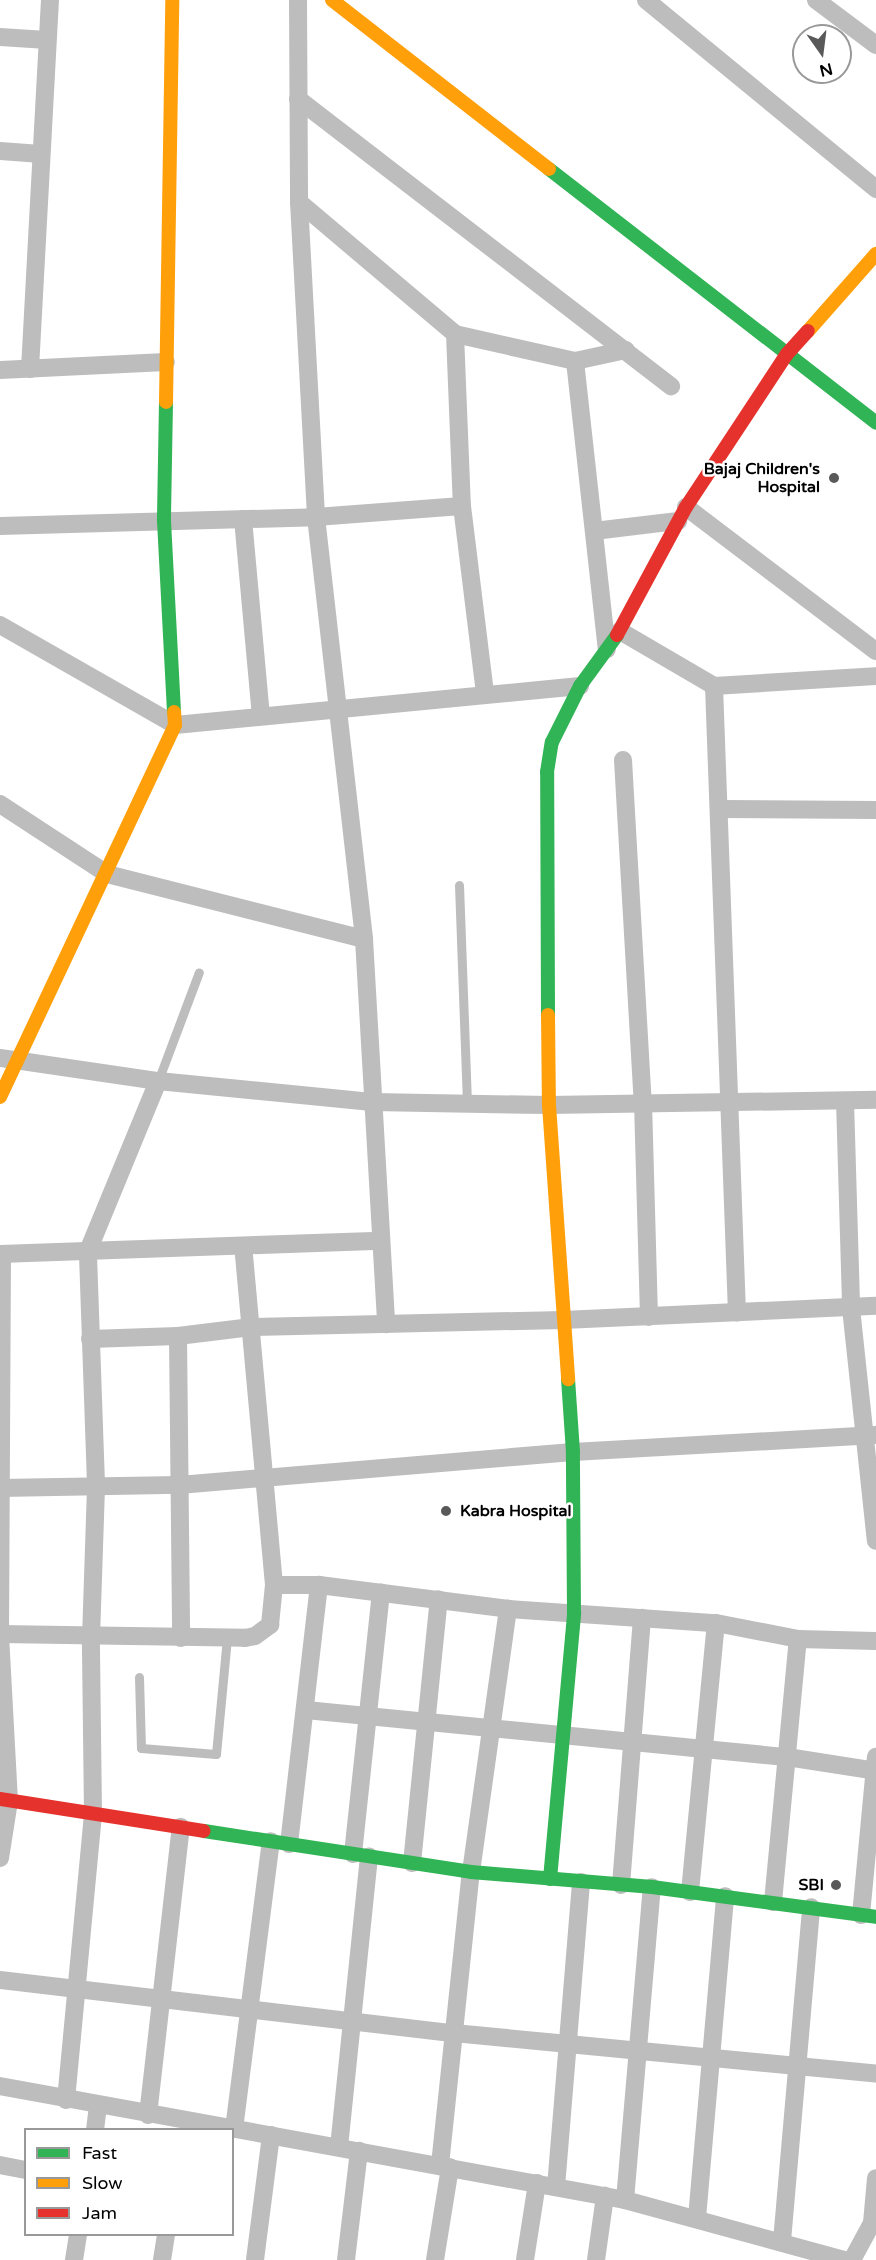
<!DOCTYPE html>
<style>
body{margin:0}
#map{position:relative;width:876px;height:2260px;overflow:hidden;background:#fff;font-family:"Varela Round",sans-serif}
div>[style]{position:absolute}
.lane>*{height:9px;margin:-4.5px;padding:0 4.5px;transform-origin:4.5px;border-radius:4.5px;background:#bdbdbd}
.street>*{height:18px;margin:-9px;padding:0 9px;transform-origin:9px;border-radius:9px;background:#bdbdbd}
.fast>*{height:14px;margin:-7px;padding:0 7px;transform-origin:7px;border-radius:7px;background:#30b455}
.slow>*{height:14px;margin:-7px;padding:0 7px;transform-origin:7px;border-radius:7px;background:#ff9f0a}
.jam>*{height:14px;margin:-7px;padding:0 7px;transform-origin:7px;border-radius:7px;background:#e5322d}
.dots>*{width:16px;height:16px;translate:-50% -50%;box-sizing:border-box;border:3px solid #fff;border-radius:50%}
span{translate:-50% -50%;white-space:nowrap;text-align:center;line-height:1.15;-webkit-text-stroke:5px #fff;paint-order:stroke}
.poi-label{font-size:16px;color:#000;font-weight:700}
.right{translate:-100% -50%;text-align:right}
.left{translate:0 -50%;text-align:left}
.legend{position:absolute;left:24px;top:2128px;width:210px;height:108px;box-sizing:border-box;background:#fff;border:2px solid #999;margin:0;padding:8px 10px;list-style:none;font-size:18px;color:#000}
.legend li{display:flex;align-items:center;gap:12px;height:30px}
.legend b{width:30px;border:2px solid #999}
.north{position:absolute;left:792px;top:24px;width:60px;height:60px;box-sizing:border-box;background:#fff;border:2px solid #999;border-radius:50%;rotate:166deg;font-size:16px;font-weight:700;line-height:24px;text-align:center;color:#000}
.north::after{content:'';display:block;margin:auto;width:21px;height:27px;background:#595959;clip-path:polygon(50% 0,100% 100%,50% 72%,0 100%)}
</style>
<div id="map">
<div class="lane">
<div style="left:459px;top:885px;width:218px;rotate:87.9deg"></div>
<div style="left:158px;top:1081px;width:116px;rotate:-69.4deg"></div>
<div style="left:139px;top:1677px;width:71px;rotate:88.4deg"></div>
<div style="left:141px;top:1748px;width:75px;rotate:4.6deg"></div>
<div style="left:216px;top:1754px;width:117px;rotate:-84.6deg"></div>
</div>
<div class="street">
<div style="left:298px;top:0;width:202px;rotate:89.7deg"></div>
<div style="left:299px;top:202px;width:315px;rotate:86.9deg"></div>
<div style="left:316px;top:517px;width:425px;rotate:83.5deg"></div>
<div style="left:364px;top:939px;width:386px;rotate:86.7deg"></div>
<div style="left:646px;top:0;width:298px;rotate:39.4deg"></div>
<div style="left:816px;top:0;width:75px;rotate:36.9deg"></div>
<div style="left:0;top:37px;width:47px;rotate:3.7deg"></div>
<div style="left:298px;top:99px;width:471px;rotate:37.6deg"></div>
<div style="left:0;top:151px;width:41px;rotate:4.2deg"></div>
<div style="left:299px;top:202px;width:204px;rotate:40.2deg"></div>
<div style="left:455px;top:334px;width:123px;rotate:12.7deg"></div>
<div style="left:575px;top:361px;width:52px;rotate:-12.2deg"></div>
<div style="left:455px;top:334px;width:172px;rotate:87.7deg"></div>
<div style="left:462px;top:506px;width:187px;rotate:83deg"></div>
<div style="left:575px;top:361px;width:290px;rotate:83.7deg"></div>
<div style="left:30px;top:369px;width:370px;rotate:-86.9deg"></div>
<div style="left:0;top:370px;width:166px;rotate:-2.8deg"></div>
<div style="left:686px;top:507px;width:238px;rotate:37.2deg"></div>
<div style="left:243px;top:519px;width:197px;rotate:84.8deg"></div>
<div style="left:0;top:526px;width:316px;rotate:-1.6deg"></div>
<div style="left:316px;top:517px;width:146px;rotate:-4.3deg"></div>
<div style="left:594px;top:531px;width:85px;rotate:-6.8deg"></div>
<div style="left:0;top:625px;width:202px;rotate:29.7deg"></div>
<div style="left:175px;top:725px;width:407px;rotate:-5.5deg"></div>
<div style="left:620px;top:631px;width:109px;rotate:30.3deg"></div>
<div style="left:714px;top:686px;width:162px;rotate:-3.5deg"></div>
<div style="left:714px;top:686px;width:627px;rotate:87.9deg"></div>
<div style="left:623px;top:760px;width:343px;rotate:86.7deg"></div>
<div style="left:643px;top:1102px;width:215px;rotate:88.4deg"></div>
<div style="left:0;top:804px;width:128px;rotate:33.2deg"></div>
<div style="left:107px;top:874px;width:265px;rotate:14.2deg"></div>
<div style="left:720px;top:809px;width:156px;rotate:0.4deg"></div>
<div style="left:0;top:1058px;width:160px;rotate:8.3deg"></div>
<div style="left:158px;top:1081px;width:215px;rotate:5.6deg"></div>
<div style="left:372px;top:1102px;width:177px;rotate:1deg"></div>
<div style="left:549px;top:1105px;width:327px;rotate:-0.9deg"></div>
<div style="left:845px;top:1101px;width:207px;rotate:88.3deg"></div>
<div style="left:851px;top:1308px;width:234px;rotate:83.9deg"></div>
<div style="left:0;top:1254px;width:381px;rotate:-2deg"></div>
<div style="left:178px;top:1336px;width:302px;rotate:89.4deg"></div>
<div style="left:90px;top:1339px;width:88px;rotate:-2deg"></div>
<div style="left:178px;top:1336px;width:74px;rotate:-7deg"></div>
<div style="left:251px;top:1327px;width:312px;rotate:-1.3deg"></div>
<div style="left:563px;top:1320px;width:313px;rotate:-2.6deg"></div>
<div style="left:0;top:1488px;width:179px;rotate:-1deg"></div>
<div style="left:179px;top:1485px;width:395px;rotate:-4.8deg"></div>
<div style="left:573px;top:1452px;width:303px;rotate:-3.2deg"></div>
<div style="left:274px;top:1585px;width:45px"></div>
<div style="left:319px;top:1585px;width:191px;rotate:7.2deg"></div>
<div style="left:508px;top:1609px;width:208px;rotate:3.9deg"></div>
<div style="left:716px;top:1623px;width:84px;rotate:11deg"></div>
<div style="left:798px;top:1639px;width:78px;rotate:1.5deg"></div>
<div style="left:0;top:1634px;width:245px;rotate:0.9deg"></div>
<div style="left:245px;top:1638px;width:10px;rotate:-11deg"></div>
<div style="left:255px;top:1636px;width:19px;rotate:-36deg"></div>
<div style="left:270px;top:1625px;width:40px;rotate:-84.3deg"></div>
<div style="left:274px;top:1585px;width:340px;rotate:-95.2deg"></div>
<div style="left:306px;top:1710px;width:483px;rotate:5.6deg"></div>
<div style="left:787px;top:1757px;width:90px;rotate:8.9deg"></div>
<div style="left:289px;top:1844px;width:261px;rotate:-83.4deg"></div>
<div style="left:353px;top:1854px;width:263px;rotate:-83.9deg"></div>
<div style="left:0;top:1858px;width:58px;rotate:-81deg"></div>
<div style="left:9px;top:1801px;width:167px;rotate:-93.1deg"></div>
<div style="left:0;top:1634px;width:380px;rotate:-89.7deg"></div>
<div style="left:412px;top:1863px;width:265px;rotate:-84.2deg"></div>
<div style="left:621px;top:1885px;width:268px;rotate:-85.5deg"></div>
<div style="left:690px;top:1892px;width:270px;rotate:-84.5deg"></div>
<div style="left:773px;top:1902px;width:264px;rotate:-84.6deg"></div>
<div style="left:861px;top:1915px;width:159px;rotate:-84.6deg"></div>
<div style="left:0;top:1980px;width:457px;rotate:6.7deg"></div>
<div style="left:454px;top:2033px;width:424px;rotate:5.5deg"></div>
<div style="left:0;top:2086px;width:635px;rotate:10.34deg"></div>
<div style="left:625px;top:2200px;width:228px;rotate:15.3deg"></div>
<div style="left:66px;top:2100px;width:287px;rotate:-84.6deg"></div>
<div style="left:93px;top:1814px;width:176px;rotate:-90.7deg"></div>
<div style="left:91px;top:1638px;width:154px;rotate:-88.1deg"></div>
<div style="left:96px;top:1484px;width:233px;rotate:-92deg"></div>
<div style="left:88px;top:1251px;width:184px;rotate:-67.6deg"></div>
<div style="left:148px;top:2115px;width:290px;rotate:-83.5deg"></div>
<div style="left:234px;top:2129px;width:290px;rotate:-82.7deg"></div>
<div style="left:95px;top:2130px;width:23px;rotate:-83deg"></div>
<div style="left:339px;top:2147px;width:292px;rotate:-84.1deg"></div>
<div style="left:0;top:2165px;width:26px;rotate:11deg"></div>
<div style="left:440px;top:2165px;width:295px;rotate:-84deg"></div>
<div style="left:471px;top:1872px;width:266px;rotate:-82deg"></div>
<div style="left:556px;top:2187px;width:306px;rotate:-85.3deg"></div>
<div style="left:625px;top:2200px;width:314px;rotate:-85.1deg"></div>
<div style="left:697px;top:2218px;width:323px;rotate:-85deg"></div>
<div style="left:782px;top:2241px;width:335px;rotate:-85deg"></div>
<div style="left:74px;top:2260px;width:26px;rotate:-81deg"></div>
<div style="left:162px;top:2260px;width:26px;rotate:-81deg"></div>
<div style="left:255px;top:2260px;width:126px;rotate:-82.7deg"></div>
<div style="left:346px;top:2260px;width:110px;rotate:-83.2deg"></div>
<div style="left:435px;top:2260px;width:94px;rotate:-80.8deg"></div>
<div style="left:525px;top:2260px;width:78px;rotate:-81.1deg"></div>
<div style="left:596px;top:2260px;width:65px;rotate:-82deg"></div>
<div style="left:852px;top:2260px;width:42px;rotate:-61.6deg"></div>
<div style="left:872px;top:2223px;width:45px;rotate:-84.9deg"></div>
</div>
<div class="fast">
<div style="left:549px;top:169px;width:414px;rotate:37.8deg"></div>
<div style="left:166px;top:402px;width:119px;rotate:91deg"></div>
<div style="left:164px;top:521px;width:191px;rotate:87deg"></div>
<div style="left:548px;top:1015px;width:243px;rotate:-90.2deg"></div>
<div style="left:547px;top:772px;width:30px;rotate:-81deg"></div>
<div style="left:552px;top:742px;width:63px;rotate:-63.4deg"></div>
<div style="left:580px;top:686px;width:63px;rotate:-54deg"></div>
<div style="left:204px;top:1831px;width:270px;rotate:8.7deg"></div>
<div style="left:471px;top:1872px;width:182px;rotate:4.7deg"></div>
<div style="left:652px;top:1887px;width:226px;rotate:7.6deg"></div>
<div style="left:550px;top:1879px;width:267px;rotate:-84.8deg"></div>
<div style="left:574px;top:1613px;width:161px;rotate:-90.4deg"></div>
<div style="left:573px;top:1452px;width:73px;rotate:-93.9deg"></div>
</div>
<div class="slow">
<div style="left:332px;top:0;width:275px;rotate:37.9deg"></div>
<div style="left:808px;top:331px;width:103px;rotate:-48.6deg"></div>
<div style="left:166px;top:402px;width:402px;rotate:-89.1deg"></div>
<div style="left:548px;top:1015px;width:90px;rotate:89.4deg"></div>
<div style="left:549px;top:1105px;width:275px;rotate:86deg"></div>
<div style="left:0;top:1097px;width:411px;rotate:-64.8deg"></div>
<div style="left:175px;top:725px;width:13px;rotate:-94deg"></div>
</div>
<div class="jam">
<div style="left:617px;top:635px;width:145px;rotate:-61.7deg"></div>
<div style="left:686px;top:507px;width:183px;rotate:-56.6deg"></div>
<div style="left:787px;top:354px;width:31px;rotate:-48deg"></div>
<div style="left:0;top:1799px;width:206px;rotate:8.9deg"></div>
</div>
<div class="dots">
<div style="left:834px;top:478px;background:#595959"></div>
<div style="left:446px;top:1511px;background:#595959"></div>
<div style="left:836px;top:1885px;background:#595959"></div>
</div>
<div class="poi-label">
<span class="right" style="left:820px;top:478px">Bajaj Children's<br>Hospital</span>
<span class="left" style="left:460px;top:1511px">Kabra Hospital</span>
<span class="right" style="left:824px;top:1885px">SBI</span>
</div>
<ul class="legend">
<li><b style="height:8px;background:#30b455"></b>Fast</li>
<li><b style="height:8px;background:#ff9f0a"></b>Slow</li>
<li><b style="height:8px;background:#e5322d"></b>Jam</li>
</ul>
<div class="north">N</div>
</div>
